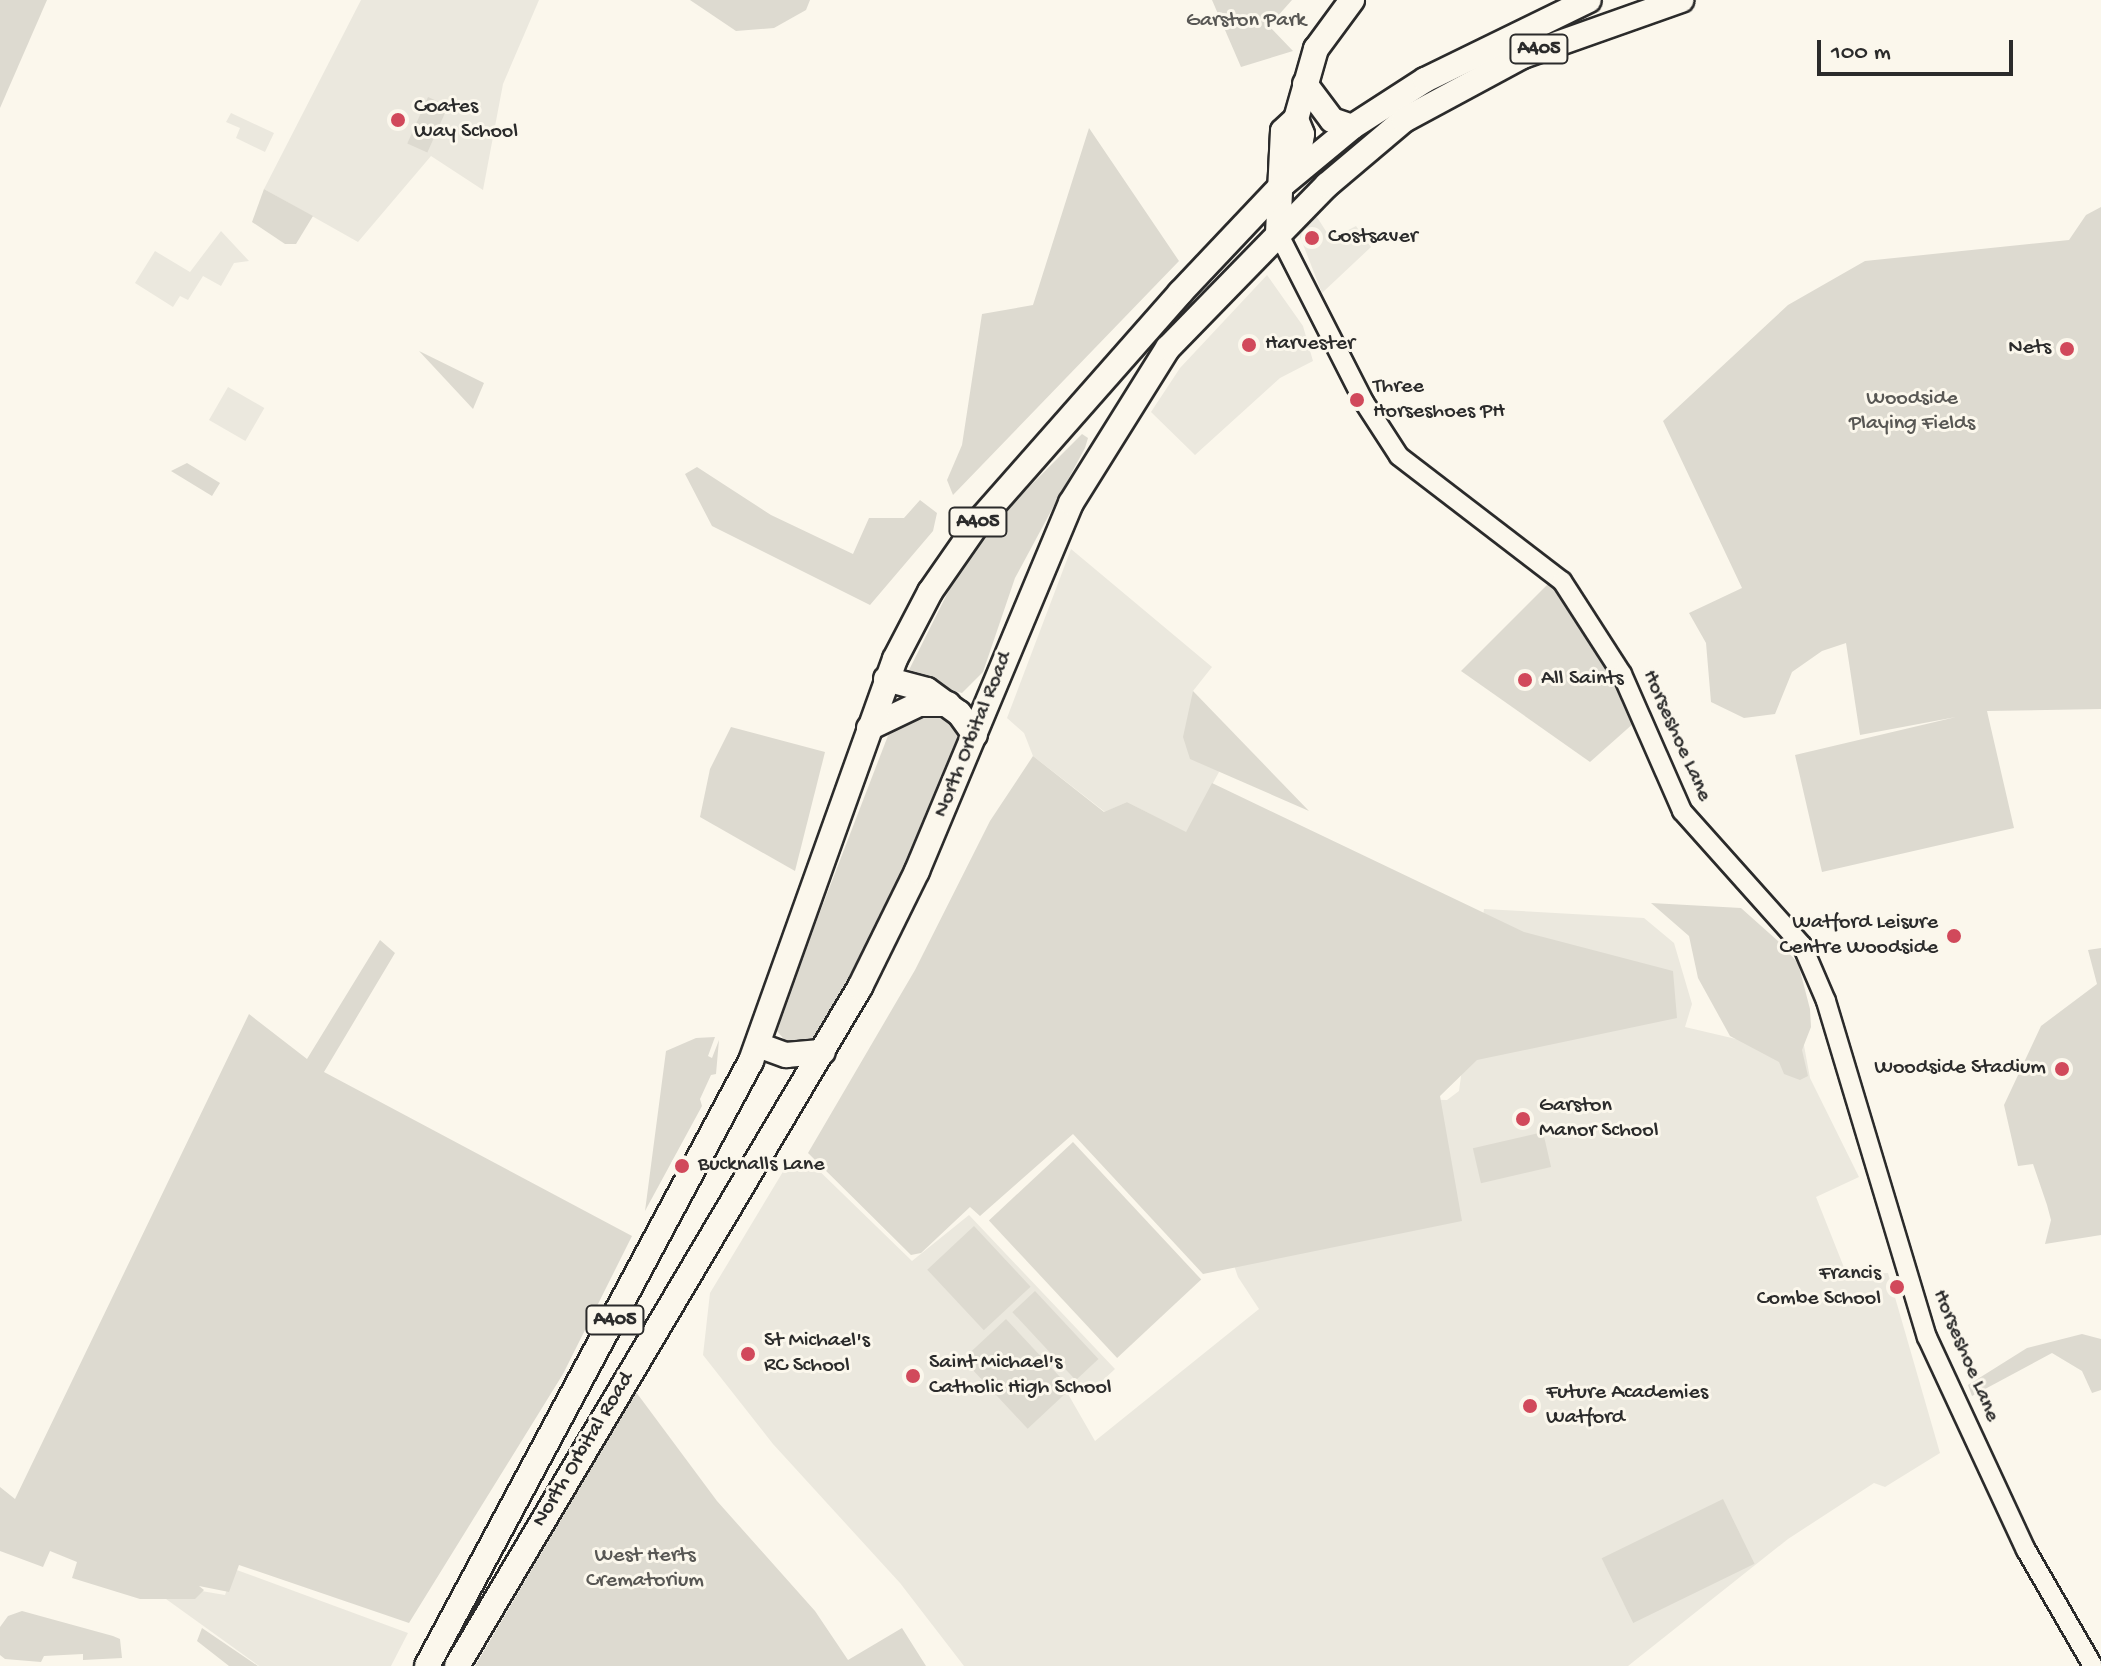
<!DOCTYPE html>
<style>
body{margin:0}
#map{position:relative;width:2101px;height:1666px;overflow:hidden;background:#fbf7ec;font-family:"Gochi Hand",sans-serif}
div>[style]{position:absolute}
.built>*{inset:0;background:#ebe8de;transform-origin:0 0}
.green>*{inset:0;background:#dddad0;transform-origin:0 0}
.roads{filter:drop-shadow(2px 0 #2b2b2b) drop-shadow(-2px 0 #2b2b2b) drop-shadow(0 2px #2b2b2b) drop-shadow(0 -2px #2b2b2b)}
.tertiary>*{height:18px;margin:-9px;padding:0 9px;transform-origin:9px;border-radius:9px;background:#fbf7ec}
.primary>*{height:24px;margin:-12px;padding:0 12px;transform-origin:12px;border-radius:12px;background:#fbf7ec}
.trunk>*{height:24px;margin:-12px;padding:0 12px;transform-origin:12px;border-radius:12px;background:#fbf7ec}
.dots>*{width:22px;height:22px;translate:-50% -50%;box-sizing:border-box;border:4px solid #fbf7ec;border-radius:50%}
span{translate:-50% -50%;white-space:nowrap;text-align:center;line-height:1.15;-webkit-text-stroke:6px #fbf7ec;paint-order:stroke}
.shield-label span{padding:2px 6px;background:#fbf7ec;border:2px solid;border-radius:6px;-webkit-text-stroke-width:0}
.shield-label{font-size:20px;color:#2b2b2b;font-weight:700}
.park-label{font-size:22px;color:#585754}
.poi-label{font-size:22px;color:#2b2b2b}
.left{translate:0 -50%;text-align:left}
.right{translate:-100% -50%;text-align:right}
.street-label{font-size:22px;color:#2b2b2b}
.scale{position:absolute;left:1817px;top:40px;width:196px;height:36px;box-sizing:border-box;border:4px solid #2b2b2b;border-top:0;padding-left:10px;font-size:24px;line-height:28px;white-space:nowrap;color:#2b2b2b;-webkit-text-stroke:6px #fbf7ec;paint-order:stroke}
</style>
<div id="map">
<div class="built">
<div style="clip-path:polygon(361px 0,539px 0,503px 84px,483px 190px,431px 156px,358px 242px,264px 189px)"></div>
<div style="clip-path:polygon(231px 113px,274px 133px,265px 152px,236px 138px,240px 128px,226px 122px)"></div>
<div style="clip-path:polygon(1315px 214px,1331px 239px,1356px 226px,1371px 247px,1322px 293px,1297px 229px)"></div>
<div style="clip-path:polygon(221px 231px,249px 261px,234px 263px,221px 286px,203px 276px,188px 300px,180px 296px,173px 307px,135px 283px,155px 251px,190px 272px)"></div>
<div style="clip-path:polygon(1267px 275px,1303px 326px,1313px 361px,1280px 378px,1195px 455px,1151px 412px,1180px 368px)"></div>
<div style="left:228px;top:387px;width:42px;height:38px;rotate:30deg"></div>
<div style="clip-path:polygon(1071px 549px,1212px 667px,1193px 691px,1219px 772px,1186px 833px,1127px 802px,1105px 812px,1033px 756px,1024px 733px,1007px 718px)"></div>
<div style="clip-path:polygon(1484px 909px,1644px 918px,1674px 943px,1692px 1004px,1685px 1027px,1736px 1039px,1803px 1040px,1810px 1078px,1859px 1177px,1816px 1197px,1847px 1275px,1888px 1273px,1940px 1453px,1885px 1487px,1874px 1483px,1788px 1539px,1628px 1666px,964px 1666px,900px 1583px,773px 1444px,703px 1355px,710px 1293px,784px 1170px,806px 1158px,912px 1261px,969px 1215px,1115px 1369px,1101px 1382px,1068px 1394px,1095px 1441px,1259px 1309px,1238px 1277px,1227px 1245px,1293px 1097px,1447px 1100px,1459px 1091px)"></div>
<div style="clip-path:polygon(234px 1569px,408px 1633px,391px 1666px,259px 1666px,166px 1599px,172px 1586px,225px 1595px)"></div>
</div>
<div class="green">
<div style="clip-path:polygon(0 0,47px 0,0 108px)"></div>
<div style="clip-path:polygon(690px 0,810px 0,806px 10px,774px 28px,736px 31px)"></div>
<div style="clip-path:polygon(1212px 0,1292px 0,1269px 26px,1293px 51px,1241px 67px)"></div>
<div style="left:428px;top:97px;width:22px;height:51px;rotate:24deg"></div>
<div style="clip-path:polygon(1089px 128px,1179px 261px,953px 495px,947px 480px,962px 445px,982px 314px,1033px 305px)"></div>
<div style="clip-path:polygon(264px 189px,313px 216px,296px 244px,285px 244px,252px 222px)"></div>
<div style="clip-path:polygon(2101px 207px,2101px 709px,1987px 711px,2014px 828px,1822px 872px,1795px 755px,1956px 717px,1860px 735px,1846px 643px,1822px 651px,1792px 672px,1775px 714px,1744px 718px,1711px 702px,1706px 643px,1689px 613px,1742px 588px,1663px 421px,1788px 305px,1865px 261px,2069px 240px,2086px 215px)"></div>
<div style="clip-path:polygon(419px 351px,484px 383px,473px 409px)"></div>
<div style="clip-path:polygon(1082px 434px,1088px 438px,1085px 448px,1015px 578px,983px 672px,962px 693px,931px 685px,909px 670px,951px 586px,986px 530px)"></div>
<div style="clip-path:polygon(187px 463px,220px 483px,212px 496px,171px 471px)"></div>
<div style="clip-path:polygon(697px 467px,771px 515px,853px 554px,869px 518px,904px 518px,920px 500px,937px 513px,933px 531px,870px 605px,712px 526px,685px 474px)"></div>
<div style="clip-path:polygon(1550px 582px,1578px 616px,1635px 722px,1590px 762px,1461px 671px)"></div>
<div style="clip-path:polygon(1193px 691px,1309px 811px,1190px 759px,1183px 737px)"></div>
<div style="clip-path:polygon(927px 710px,944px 713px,963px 734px,916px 852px,816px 1037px,788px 1044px,777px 1031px,778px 1021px,889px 733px,904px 719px)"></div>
<div style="clip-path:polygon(731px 727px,825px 752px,795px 871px,700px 817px,710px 769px)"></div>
<div style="clip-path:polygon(1033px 756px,1104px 812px,1127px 802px,1186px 832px,1212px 783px,1524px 932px,1673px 971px,1677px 1018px,1477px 1060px,1440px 1096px,1462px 1221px,1203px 1274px,1073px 1134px,980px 1216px,970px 1207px,921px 1253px,911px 1255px,808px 1153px,915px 970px,990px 821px)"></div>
<div style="clip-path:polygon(1651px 903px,1741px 908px,1778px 941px,1798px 963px,1810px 1009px,1811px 1027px,1802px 1050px,1808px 1076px,1800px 1080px,1784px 1074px,1779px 1062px,1730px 1036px,1698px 978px,1689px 936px)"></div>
<div style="clip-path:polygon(380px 940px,395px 953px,324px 1072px,632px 1236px,563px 1374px,409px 1623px,239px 1565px,229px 1592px,199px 1586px,204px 1590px,195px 1599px,140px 1599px,72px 1578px,77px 1562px,50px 1551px,43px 1567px,0 1551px,0 1487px,15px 1499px,249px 1014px,307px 1059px)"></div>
<div style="clip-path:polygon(2101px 948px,2101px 1235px,2045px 1244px,2051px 1220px,2047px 1205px,2033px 1164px,2018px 1166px,2004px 1105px,2041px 1026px,2097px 984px,2088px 950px)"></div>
<div style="clip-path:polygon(715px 1037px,708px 1056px,712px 1058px,719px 1040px,716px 1074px,711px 1075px,700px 1099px,702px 1106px,645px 1211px,666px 1051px,696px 1038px)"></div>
<div style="left:1543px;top:1132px;width:36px;height:72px;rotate:77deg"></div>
<div style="left:1073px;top:1142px;width:188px;height:115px;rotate:47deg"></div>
<div style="left:974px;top:1226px;width:83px;height:64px;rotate:47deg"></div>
<div style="left:1035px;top:1291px;width:93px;height:31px;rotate:47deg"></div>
<div style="left:1006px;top:1319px;width:95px;height:59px;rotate:47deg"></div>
<div style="clip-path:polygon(2082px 1334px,2101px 1339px,2101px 1390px,2092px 1393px,2082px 1371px,2052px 1353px,1972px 1396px,1968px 1385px,2027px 1348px)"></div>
<div style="clip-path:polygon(636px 1392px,717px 1501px,815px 1611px,848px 1660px,902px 1628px,926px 1666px,475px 1666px)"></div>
<div style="left:1723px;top:1499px;width:72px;height:135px;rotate:64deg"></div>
<div style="clip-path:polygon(22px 1611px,113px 1636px,120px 1639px,122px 1658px,83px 1660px,83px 1654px,44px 1656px,41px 1662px,5px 1659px,0 1655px,0 1627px,8px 1616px)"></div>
<div style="clip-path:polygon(202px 1628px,258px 1666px,259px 1666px,229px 1666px,197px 1641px)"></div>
</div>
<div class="roads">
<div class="tertiary">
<div style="left:1278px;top:233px;width:190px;rotate:63deg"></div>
<div style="left:1364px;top:402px;width:64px;rotate:57.1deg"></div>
<div style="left:1399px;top:456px;width:205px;rotate:37.5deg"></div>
<div style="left:1562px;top:581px;width:111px;rotate:57.2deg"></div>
<div style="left:1622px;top:674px;width:150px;rotate:66.3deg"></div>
<div style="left:1682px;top:811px;width:180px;rotate:48.2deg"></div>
<div style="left:1802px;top:945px;width:61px;rotate:66.8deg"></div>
<div style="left:1826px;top:1001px;width:351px;rotate:73.3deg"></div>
<div style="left:1927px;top:1337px;width:235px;rotate:65.1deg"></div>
<div style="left:2026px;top:1550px;width:134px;rotate:60deg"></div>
</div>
<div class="primary">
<div style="left:1282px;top:185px;width:36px;rotate:-62deg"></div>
<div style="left:1299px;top:153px;width:19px;rotate:-81deg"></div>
<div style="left:1302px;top:134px;width:16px;rotate:-112deg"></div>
<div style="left:1278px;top:233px;width:102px;rotate:-87.2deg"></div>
<div style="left:1283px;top:131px;width:18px;rotate:-43deg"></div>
<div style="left:1296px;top:119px;width:73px;rotate:-74.1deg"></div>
<div style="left:1316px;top:49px;width:61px;rotate:-53.7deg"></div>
</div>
<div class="trunk">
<div style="left:1305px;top:84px;width:45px;rotate:53.1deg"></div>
<div style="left:1332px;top:120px;width:21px;rotate:19deg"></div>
<div style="left:886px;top:679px;width:42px;rotate:15deg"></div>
<div style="left:927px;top:690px;width:39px;rotate:36deg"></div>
<div style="left:959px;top:713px;width:27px;rotate:54deg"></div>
<div style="left:869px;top:728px;width:55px;rotate:-25.6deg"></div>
<div style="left:919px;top:704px;width:29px"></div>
<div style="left:758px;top:1045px;width:30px;rotate:20deg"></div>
<div style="left:786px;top:1055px;width:37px;rotate:-5deg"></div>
<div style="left:427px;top:1666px;width:686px;rotate:-61.83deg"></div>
<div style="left:751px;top:1061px;width:427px;rotate:-70.3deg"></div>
<div style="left:895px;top:659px;width:76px;rotate:-62.4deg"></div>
<div style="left:930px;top:592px;width:88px;rotate:-55.2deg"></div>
<div style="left:980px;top:520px;width:303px;rotate:-48.6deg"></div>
<div style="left:1180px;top:293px;width:149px;rotate:-46.6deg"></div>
<div style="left:1282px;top:185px;width:91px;rotate:-39.6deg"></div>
<div style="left:1352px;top:127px;width:87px;rotate:-32.8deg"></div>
<div style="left:1425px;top:80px;width:182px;rotate:-26deg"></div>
<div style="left:457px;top:1666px;width:790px;rotate:-59.31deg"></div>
<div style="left:860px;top:987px;width:129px;rotate:-63.8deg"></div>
<div style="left:917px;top:871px;width:399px;rotate:-67.3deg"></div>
<div style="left:1071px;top:503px;width:183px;rotate:-58deg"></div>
<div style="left:1168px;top:348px;width:228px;rotate:-45.7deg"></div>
<div style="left:1327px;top:185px;width:101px;rotate:-40.2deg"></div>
<div style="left:1404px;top:120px;width:135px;rotate:-28.3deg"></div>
<div style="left:1523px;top:56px;width:168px;rotate:-19.5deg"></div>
</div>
</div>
<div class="dots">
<div style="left:398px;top:120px;background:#d1495b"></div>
<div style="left:1312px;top:238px;background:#d1495b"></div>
<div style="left:1249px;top:345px;background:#d1495b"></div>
<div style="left:2067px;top:349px;background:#d1495b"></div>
<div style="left:1357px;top:400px;background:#d1495b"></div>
<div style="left:1525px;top:680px;background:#d1495b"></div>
<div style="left:1954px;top:936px;background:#d1495b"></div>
<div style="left:2062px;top:1069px;background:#d1495b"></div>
<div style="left:1523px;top:1119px;background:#d1495b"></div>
<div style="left:682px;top:1166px;background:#d1495b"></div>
<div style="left:1897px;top:1287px;background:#d1495b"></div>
<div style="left:748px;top:1354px;background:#d1495b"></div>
<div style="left:913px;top:1376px;background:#d1495b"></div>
<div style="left:1530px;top:1406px;background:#d1495b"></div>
</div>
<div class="shield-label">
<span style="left:1539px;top:49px">A405</span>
<span style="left:978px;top:522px">A405</span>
<span style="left:615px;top:1320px">A405</span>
</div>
<div class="park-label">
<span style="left:1246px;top:22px">Garston Park</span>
<span style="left:1912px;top:412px">Woodside<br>Playing Fields</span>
<span style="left:645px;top:1569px">West Herts<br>Crematorium</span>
</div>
<div class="poi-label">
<span class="left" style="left:414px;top:120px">Coates<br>Way School</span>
<span class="left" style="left:1328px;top:238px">Costsaver</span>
<span class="left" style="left:1265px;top:345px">Harvester</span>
<span class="right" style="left:2051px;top:349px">Nets</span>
<span class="left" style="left:1373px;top:400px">Three<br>Horseshoes PH</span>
<span class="left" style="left:1541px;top:680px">All Saints</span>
<span class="right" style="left:1938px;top:936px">Watford Leisure<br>Centre Woodside</span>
<span class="right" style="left:2046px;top:1069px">Woodside Stadium</span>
<span class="left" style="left:1539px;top:1119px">Garston<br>Manor School</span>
<span class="left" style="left:698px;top:1166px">Bucknalls Lane</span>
<span class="right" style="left:1881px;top:1287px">Francis<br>Combe School</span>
<span class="left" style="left:764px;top:1354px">St Michael's<br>RC School</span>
<span class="left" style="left:929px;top:1376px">Saint Michael's<br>Catholic High School</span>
<span class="left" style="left:1546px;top:1406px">Future Academies<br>Watford</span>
</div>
<div class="street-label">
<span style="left:974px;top:735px;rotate:-68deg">North Orbital Road</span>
<span style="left:1676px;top:736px;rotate:66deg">Horseshoe Lane</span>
<span style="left:1965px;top:1356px;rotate:67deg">Horseshoe Lane</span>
<span style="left:584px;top:1450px;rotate:-59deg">North Orbital Road</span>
</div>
<div class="scale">100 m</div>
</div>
